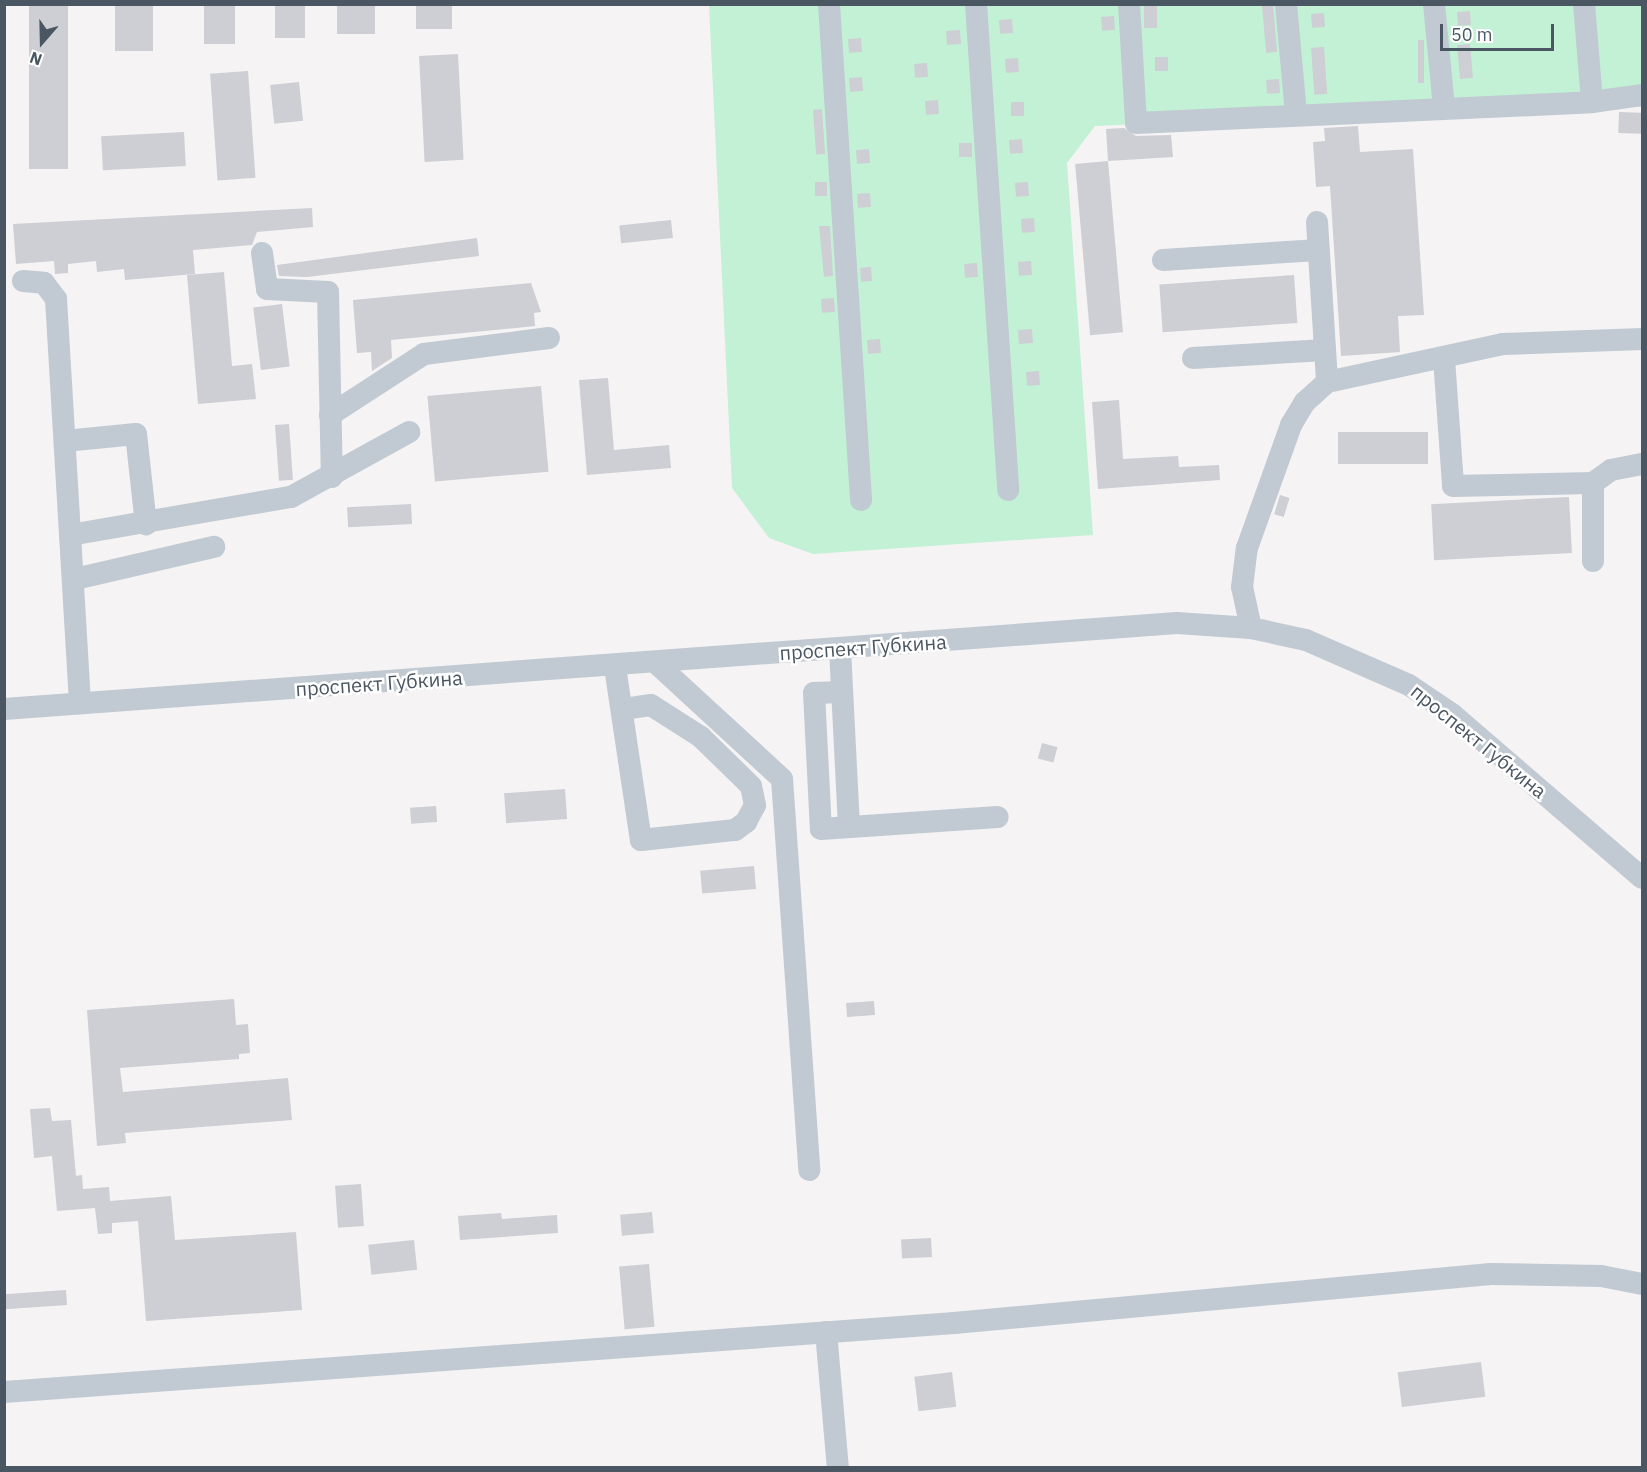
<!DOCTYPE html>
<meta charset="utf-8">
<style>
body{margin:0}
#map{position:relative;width:1647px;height:1472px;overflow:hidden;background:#f5f3f3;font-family:"IBM Plex Sans",sans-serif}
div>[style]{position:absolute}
.green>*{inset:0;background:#c3f1d5}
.building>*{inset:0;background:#cdcfd5;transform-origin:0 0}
.minor>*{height:22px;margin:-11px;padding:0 11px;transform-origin:11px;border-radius:11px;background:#c1cad2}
span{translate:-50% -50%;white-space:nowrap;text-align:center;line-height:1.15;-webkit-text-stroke:5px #fff;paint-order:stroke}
.street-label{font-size:20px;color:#4a5661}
.frame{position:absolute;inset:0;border:6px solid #4a5661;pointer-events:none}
.north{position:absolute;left:12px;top:12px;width:60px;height:60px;-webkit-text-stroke:4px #fff;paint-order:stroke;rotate:200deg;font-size:16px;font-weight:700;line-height:24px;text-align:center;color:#4a5661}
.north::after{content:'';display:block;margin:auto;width:21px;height:27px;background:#4a5661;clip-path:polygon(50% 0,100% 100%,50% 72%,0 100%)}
.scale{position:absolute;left:1440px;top:24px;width:114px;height:27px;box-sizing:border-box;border:3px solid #4a5661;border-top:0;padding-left:8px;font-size:18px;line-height:21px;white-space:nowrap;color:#4a5661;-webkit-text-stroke:4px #fff;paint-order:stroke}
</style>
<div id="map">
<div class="green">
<div style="clip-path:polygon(709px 5px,1642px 5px,1642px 107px,1598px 104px,1095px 126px,1067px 163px,1093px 535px,813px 554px,769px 538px,732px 488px)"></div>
</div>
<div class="building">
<div style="left:29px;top:4px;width:39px;height:165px"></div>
<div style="left:115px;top:4px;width:38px;height:47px"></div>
<div style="left:204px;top:4px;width:31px;height:40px"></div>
<div style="left:275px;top:4px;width:30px;height:34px"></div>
<div style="left:337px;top:4px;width:38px;height:30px"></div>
<div style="left:416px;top:4px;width:36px;height:25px"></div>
<div style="left:1144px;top:4px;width:13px;height:24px"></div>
<div style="left:1273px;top:5px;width:47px;height:11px;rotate:85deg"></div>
<div style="left:1470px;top:11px;width:14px;height:13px;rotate:86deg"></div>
<div style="left:1324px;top:13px;width:14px;height:13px;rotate:86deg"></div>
<div style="left:1114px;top:16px;width:14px;height:13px;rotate:86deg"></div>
<div style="left:1012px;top:19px;width:14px;height:13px;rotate:86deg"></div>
<div style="left:960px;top:30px;width:14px;height:14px;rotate:86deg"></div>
<div style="left:861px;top:38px;width:14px;height:13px;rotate:86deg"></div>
<div style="left:1418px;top:40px;width:6px;height:43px"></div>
<div style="left:1470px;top:44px;width:34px;height:13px;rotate:85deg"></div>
<div style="left:1324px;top:47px;width:47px;height:13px;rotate:86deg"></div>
<div style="left:458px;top:54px;width:106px;height:39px;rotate:87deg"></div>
<div style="left:1155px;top:57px;width:13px;height:14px"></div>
<div style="left:1018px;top:58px;width:14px;height:13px;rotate:86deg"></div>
<div style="left:927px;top:63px;width:14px;height:13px;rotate:86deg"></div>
<div style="left:248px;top:71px;width:107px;height:38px;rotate:86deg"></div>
<div style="left:862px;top:77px;width:14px;height:13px;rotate:86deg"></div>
<div style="left:1279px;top:79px;width:14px;height:13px;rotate:86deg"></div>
<div style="left:299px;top:82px;width:39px;height:29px;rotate:84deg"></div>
<div style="left:938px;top:100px;width:14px;height:13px;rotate:86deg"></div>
<div style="left:1011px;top:102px;width:13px;height:14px"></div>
<div style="left:822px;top:109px;width:45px;height:9px;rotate:86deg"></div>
<div style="left:1619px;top:112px;width:23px;height:21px;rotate:2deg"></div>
<div style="clip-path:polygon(1358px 126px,1360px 152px,1413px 149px,1424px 315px,1398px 316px,1400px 352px,1341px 356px,1330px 186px,1316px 187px,1313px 142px,1325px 141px,1324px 128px)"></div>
<div style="clip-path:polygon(1124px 128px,1136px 136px,1171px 135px,1173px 157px,1108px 161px,1106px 129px)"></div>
<div style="left:184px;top:132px;width:34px;height:83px;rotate:87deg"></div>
<div style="left:1022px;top:139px;width:14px;height:13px;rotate:86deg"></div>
<div style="left:959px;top:143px;width:13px;height:14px"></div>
<div style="left:869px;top:149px;width:14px;height:13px;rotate:86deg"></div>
<div style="left:1108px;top:161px;width:172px;height:33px;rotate:85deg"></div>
<div style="left:815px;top:182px;width:12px;height:14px"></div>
<div style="left:1028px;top:182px;width:14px;height:13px;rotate:86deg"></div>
<div style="left:870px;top:193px;width:14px;height:13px;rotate:86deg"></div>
<div style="clip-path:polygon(312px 208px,313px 227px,257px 232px,252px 245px,193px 250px,195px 274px,125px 280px,124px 269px,97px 272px,96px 261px,68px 264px,68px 273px,55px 274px,54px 261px,16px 264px,13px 224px)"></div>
<div style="left:1034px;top:218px;width:14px;height:13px;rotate:86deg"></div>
<div style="left:671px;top:220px;width:18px;height:52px;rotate:84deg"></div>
<div style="clip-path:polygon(819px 226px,830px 226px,833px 276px,824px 277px)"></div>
<div style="clip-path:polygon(477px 238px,479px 256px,307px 277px,279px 276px,277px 265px)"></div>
<div style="left:1031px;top:261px;width:14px;height:13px;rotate:86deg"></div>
<div style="left:977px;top:263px;width:14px;height:13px;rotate:86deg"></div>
<div style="left:871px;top:267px;width:14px;height:11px;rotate:86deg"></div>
<div style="clip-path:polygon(224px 272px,232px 366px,252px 364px,256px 399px,198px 404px,187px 275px)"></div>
<div style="left:1294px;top:275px;width:48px;height:135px;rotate:86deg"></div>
<div style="clip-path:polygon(531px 283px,541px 312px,534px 313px,535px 326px,391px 340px,392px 358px,372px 371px,371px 352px,357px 353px,353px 300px)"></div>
<div style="left:834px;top:298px;width:14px;height:13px;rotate:86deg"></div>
<div style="left:282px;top:304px;width:63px;height:29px;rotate:83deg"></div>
<div style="left:1032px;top:329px;width:14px;height:14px;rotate:86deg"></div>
<div style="left:880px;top:339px;width:14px;height:13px;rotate:86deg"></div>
<div style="left:1039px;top:371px;width:14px;height:13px;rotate:86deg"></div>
<div style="clip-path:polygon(608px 378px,614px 450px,669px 445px,671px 468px,587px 475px,579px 380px)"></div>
<div style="left:541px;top:386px;width:86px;height:114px;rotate:85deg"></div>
<div style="clip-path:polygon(1119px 400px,1123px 459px,1178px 456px,1179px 467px,1219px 465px,1220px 480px,1098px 489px,1092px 402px)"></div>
<div style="left:289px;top:424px;width:56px;height:14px;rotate:86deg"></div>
<div style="left:1428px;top:432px;width:32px;height:90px;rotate:90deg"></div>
<div style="left:1280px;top:495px;width:10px;height:20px;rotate:17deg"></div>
<div style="left:1569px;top:497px;width:56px;height:138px;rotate:87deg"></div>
<div style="left:411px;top:504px;width:20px;height:64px;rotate:87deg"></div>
<div style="left:1042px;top:743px;width:16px;height:16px;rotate:15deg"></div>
<div style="left:565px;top:789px;width:30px;height:61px;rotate:86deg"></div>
<div style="left:436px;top:806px;width:16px;height:26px;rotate:86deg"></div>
<div style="left:754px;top:866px;width:23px;height:54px;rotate:85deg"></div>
<div style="clip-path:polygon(234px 999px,236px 1025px,248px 1024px,250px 1053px,239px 1054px,239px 1059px,120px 1068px,123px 1092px,288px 1078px,292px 1120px,125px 1133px,126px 1143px,97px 1146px,87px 1010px)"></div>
<div style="left:874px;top:1001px;width:14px;height:28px;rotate:86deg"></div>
<div style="clip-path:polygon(50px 1108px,52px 1121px,71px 1120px,76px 1176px,82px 1175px,83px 1189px,109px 1187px,110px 1201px,171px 1196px,175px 1240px,296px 1232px,302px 1310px,146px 1321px,138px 1221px,112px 1223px,112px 1233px,98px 1234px,95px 1208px,57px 1211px,52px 1156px,34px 1158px,30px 1109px)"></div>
<div style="left:361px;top:1184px;width:42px;height:26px;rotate:86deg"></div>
<div style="left:652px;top:1212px;width:21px;height:32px;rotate:85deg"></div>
<div style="clip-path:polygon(501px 1213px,502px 1219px,557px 1215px,558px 1233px,460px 1240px,458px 1216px)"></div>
<div style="left:931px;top:1238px;width:19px;height:30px;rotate:87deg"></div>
<div style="left:414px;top:1240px;width:30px;height:46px;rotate:84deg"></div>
<div style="left:649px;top:1264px;width:63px;height:30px;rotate:85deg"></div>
<div style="left:66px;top:1290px;width:15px;height:62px;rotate:86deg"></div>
<div style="left:1481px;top:1362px;width:35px;height:84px;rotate:83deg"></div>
<div style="left:952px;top:1372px;width:35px;height:38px;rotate:83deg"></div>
</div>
<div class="minor">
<div style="left:829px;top:4px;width:497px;rotate:86.3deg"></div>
<div style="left:976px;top:4px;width:487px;rotate:86.2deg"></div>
<div style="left:1129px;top:4px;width:119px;rotate:86.6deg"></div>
<div style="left:1136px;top:123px;width:456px;rotate:-2.6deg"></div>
<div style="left:1592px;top:102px;width:50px;rotate:-8deg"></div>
<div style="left:1286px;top:4px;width:110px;rotate:84.8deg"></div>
<div style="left:1434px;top:4px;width:103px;rotate:84.5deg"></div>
<div style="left:1584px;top:4px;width:98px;rotate:85.3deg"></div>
<div style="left:1317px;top:222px;width:160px;rotate:86.4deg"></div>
<div style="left:262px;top:253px;width:36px;rotate:82deg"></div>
<div style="left:267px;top:289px;width:61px;rotate:2.8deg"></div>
<div style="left:328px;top:292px;width:185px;rotate:88.8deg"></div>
<div style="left:1163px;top:260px;width:156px;rotate:-3.7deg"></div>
<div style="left:23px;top:281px;width:21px;rotate:5deg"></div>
<div style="left:44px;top:283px;width:20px;rotate:53deg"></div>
<div style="left:56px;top:299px;width:405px;rotate:86.6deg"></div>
<div style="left:1193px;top:358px;width:132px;rotate:-3.5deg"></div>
<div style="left:1444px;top:359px;width:127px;rotate:85.9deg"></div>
<div style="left:1453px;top:486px;width:140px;rotate:-1.2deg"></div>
<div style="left:1593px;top:483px;width:22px;rotate:-36deg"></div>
<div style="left:1611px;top:470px;width:32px;rotate:-11deg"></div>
<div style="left:330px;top:415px;width:112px;rotate:-33deg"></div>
<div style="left:424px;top:354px;width:126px;rotate:-7.3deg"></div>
<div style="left:65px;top:441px;width:71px;rotate:-5.6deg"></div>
<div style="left:136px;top:434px;width:91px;rotate:83.7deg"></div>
<div style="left:1593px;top:483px;width:78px;rotate:90deg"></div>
<div style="left:70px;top:535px;width:224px;rotate:-9.8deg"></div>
<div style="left:291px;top:497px;width:135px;rotate:-28.8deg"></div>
<div style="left:75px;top:579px;width:143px;rotate:-13deg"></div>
<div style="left:1251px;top:628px;width:42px;rotate:-102.4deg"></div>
<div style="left:1242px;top:587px;width:39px;rotate:-83deg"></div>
<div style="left:1247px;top:548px;width:131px;rotate:-70.3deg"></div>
<div style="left:1291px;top:425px;width:27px;rotate:-59deg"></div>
<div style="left:1305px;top:402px;width:30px;rotate:-42deg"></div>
<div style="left:1327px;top:382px;width:180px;rotate:-12.2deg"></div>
<div style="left:1503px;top:344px;width:139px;rotate:-2.1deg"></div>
<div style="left:840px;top:649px;width:178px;rotate:87.1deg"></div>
<div style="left:656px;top:663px;width:171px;rotate:42.6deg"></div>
<div style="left:782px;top:779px;width:392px;rotate:86deg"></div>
<div style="left:615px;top:667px;width:175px;rotate:81.5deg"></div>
<div style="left:641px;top:840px;width:95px;rotate:-6.1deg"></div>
<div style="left:735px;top:830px;width:14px;rotate:-36deg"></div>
<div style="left:746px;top:822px;width:19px;rotate:-62deg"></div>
<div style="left:755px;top:805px;width:19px;rotate:-102deg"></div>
<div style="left:751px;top:786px;width:70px;rotate:-135.6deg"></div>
<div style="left:701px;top:737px;width:59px;rotate:-147.4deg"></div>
<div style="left:651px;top:705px;width:29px;rotate:172deg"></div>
<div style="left:842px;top:692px;width:28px;rotate:178deg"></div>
<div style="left:814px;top:693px;width:136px;rotate:87.1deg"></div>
<div style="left:821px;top:829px;width:177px;rotate:-3.9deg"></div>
<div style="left:4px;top:709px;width:1176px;rotate:-4.19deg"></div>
<div style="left:1177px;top:623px;width:74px;rotate:3.9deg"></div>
<div style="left:1251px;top:628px;width:56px;rotate:12.3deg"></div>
<div style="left:1306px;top:640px;width:112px;rotate:23.6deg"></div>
<div style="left:1409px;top:685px;width:52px;rotate:34deg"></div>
<div style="left:1452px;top:714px;width:251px;rotate:40.8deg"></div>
<div style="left:826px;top:1332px;width:137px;rotate:85deg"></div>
<div style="left:4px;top:1392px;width:953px;rotate:-4.15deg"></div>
<div style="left:954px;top:1323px;width:539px;rotate:-5.21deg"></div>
<div style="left:1491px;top:1274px;width:110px;rotate:1deg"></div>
<div style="left:1601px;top:1276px;width:42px;rotate:11deg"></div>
</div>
<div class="street-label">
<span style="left:863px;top:647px;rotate:-4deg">проспект Губкина</span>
<span style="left:379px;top:683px;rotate:-4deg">проспект Губкина</span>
<span style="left:1479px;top:741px;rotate:39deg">проспект Губкина</span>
</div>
<div class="frame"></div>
<div class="north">N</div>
<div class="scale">50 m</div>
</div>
